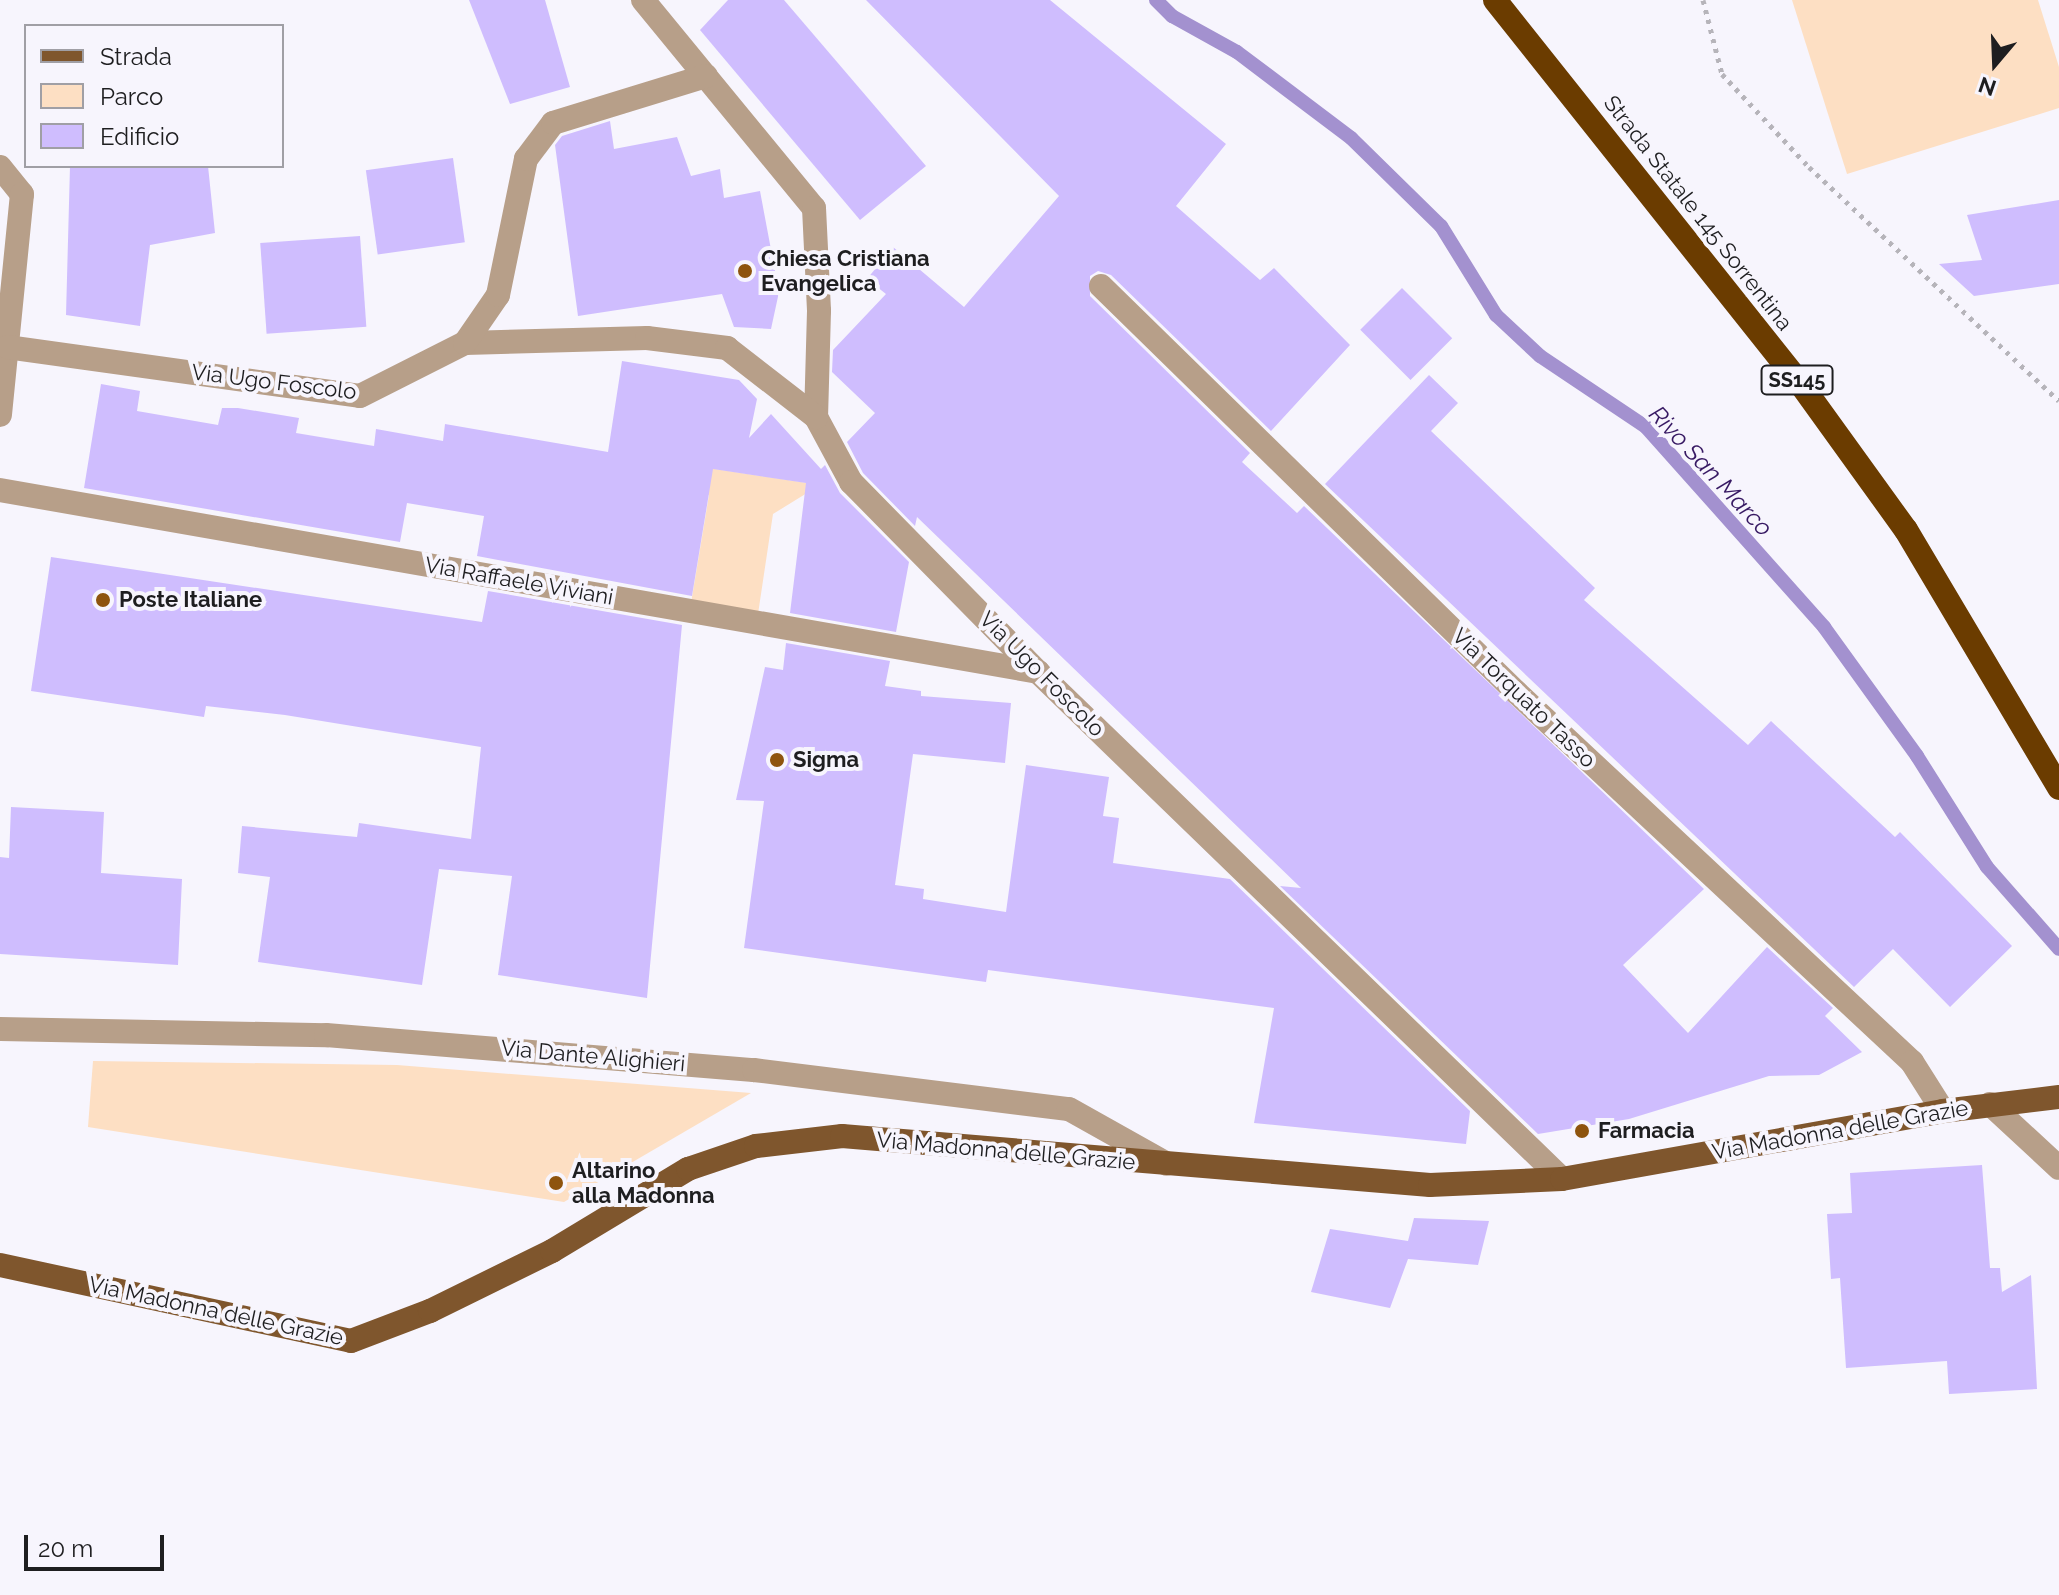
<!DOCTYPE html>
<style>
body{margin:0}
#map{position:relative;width:2059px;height:1595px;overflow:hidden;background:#f7f5fd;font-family:Raleway,sans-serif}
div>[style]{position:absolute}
.green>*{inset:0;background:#fddfc3}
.stream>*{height:14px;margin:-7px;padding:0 7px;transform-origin:7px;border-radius:7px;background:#a391cf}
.building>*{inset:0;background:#cfbdfe;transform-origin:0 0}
.path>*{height:5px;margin-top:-2.5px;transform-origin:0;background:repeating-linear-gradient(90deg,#b6b4ba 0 4px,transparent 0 10px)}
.minor>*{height:24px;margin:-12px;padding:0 12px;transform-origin:12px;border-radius:12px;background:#b79f89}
.major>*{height:24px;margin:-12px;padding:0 12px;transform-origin:12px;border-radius:12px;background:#7f562d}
.highway>*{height:24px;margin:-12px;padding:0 12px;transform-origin:12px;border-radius:12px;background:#6b3c00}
.dots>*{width:22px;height:22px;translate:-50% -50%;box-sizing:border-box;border:4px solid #f7f5fd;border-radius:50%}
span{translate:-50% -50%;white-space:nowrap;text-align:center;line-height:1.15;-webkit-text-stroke:8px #f7f5fd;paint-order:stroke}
.shield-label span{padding:2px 6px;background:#f7f5fd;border:2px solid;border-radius:6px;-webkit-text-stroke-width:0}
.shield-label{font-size:20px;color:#1e1e20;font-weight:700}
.street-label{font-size:22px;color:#1e1e20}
.poi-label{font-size:22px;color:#1e1e20;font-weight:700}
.left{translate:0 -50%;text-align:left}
.water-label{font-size:24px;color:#371963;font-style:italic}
.legend{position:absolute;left:24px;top:24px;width:260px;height:144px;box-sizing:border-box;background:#f7f5fd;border:2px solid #a09fa5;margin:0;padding:10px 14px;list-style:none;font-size:24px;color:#1e1e20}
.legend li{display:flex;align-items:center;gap:16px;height:40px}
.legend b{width:40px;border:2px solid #a09fa5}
.north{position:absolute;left:1955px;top:24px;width:80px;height:80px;-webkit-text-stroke:6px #f7f5fd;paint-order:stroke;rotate:199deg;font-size:22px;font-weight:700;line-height:32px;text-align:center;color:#1e1e20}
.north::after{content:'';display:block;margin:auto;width:28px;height:36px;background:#1e1e20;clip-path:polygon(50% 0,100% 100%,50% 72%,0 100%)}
.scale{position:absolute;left:24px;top:1535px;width:140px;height:36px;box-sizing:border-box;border:4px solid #1e1e20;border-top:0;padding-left:10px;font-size:24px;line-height:28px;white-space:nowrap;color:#1e1e20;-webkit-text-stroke:6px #f7f5fd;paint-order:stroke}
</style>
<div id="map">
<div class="green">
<div style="clip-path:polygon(1792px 0,2038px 0,2059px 67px,2059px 108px,1847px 174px)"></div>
<div style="clip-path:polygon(631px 456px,820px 485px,773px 514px,758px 614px,691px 603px,709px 495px,628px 481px)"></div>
<div style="clip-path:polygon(93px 1061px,397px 1065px,751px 1093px,564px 1202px,88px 1127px)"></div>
</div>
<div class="stream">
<div style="left:1156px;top:0;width:23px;rotate:45deg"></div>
<div style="left:1172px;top:16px;width:74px;rotate:29deg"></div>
<div style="left:1237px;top:52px;width:143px;rotate:37deg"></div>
<div style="left:1351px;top:138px;width:126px;rotate:44.4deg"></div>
<div style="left:1441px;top:226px;width:105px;rotate:58.3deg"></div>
<div style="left:1496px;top:315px;width:60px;rotate:43deg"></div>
<div style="left:1540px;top:356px;width:128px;rotate:33.8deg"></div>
<div style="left:1646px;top:427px;width:268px;rotate:48.3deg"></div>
<div style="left:1824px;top:627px;width:159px;rotate:54.2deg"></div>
<div style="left:1917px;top:756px;width:131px;rotate:57.8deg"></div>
<div style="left:1987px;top:867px;width:109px;rotate:48.7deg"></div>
</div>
<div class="building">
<div style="clip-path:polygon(469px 0,545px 0,570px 87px,510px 104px)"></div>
<div style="clip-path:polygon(728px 0,784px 0,926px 166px,860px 220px,700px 30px)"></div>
<div style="clip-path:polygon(866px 0,1050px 0,1226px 144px,1176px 206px,1260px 280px,1274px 268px,1350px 345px,1271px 431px,1111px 275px,1098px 271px,1090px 276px,1090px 296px,1250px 453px,1242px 462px,1297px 513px,1304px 506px,1704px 889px,1623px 965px,1688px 1033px,1767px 947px,1833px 1008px,1825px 1016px,1862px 1052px,1819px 1075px,1769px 1076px,1629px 1119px,1538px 1134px,1280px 886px,1301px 888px,917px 517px,915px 526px,863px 473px,847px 442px,875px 413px,832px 372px,833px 350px,886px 294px,867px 279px,893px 247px,964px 307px,1059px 196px)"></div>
<div style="clip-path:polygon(610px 121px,614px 149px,677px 137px,691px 176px,720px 169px,724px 198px,760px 191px,779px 292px,771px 329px,734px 327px,722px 294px,578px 316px,555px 145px,562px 136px)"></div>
<div style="left:453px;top:158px;width:85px;height:88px;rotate:82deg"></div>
<div style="clip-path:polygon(70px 166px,208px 166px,215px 233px,150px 245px,140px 326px,66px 315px)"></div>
<div style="clip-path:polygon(2059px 200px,2059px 284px,1974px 296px,1939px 264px,1982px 260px,1967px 215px)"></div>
<div style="left:360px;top:236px;width:91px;height:100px;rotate:86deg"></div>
<div style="left:1402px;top:288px;width:71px;height:59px;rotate:45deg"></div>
<div style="clip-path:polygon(622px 361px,739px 380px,757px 399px,749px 438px,771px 414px,821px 469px,825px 465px,840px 493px,909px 562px,896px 632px,790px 613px,806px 483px,713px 469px,692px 596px,477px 556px,484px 516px,407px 503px,400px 542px,84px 488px,101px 384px,140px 391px,137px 411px,218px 425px,222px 408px,238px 408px,299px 418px,296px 433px,374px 446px,376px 429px,443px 441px,445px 424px,608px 452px)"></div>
<div style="clip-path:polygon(1429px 375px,1458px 403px,1431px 431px,1595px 588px,1584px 600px,1748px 745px,1771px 721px,1895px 837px,1900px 832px,2012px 946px,1950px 1007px,1893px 949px,1854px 987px,1325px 484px)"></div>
<div style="clip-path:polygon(51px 557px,482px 622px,488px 591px,682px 625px,647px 998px,498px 975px,512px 876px,439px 869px,422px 985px,258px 962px,270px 877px,238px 873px,242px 826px,357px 837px,359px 823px,471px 839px,481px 747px,285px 715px,206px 706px,204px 717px,31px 691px)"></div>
<div style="clip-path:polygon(786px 643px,890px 661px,885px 686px,921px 691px,921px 696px,1011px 703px,1005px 763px,913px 754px,895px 885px,924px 889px,923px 899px,1006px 912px,1026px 765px,1109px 777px,1103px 816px,1119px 818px,1113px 863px,1230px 879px,1470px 1111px,1466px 1144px,1254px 1123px,1274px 1008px,988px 970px,986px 982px,744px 948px,764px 801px,736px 800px,765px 667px,783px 670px)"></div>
<div style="clip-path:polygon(11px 807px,104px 812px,101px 873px,182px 879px,178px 965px,0 954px,0 857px,9px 858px)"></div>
<div style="clip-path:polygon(1982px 1165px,1990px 1268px,2000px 1268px,2002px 1292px,2031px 1275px,2037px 1389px,1949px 1394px,1947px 1361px,1846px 1368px,1840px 1278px,1831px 1279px,1827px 1214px,1852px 1213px,1850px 1173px)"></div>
<div style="clip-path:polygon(1414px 1218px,1489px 1221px,1478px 1265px,1408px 1259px,1390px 1308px,1311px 1292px,1330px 1229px,1408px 1241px)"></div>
</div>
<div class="path">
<div style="left:1703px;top:0;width:76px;rotate:75.6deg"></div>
<div style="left:1722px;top:74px;width:127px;rotate:46.9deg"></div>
<div style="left:1809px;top:167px;width:342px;rotate:43.1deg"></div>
</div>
<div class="minor">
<div style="left:643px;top:0;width:269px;rotate:50.6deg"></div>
<div style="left:814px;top:208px;width:103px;rotate:87.2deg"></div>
<div style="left:819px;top:311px;width:106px;rotate:91.6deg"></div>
<div style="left:816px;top:417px;width:74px;rotate:61.7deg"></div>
<div style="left:851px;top:482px;width:267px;rotate:45.5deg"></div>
<div style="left:1038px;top:672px;width:729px;rotate:44.06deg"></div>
<div style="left:0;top:167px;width:35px;rotate:51deg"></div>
<div style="left:22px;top:194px;width:222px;rotate:95.7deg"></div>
<div style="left:1101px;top:286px;width:581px;rotate:44.37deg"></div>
<div style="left:1516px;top:692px;width:542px;rotate:43.06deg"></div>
<div style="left:1912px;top:1062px;width:58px;rotate:57.7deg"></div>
<div style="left:465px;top:343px;width:182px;rotate:-1.6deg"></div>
<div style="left:647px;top:338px;width:81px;rotate:7.1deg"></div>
<div style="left:727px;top:348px;width:113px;rotate:37.8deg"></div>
<div style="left:7px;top:347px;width:356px;rotate:7.9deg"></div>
<div style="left:360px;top:396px;width:118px;rotate:-26.8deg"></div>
<div style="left:465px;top:343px;width:58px;rotate:-55.5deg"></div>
<div style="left:498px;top:295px;width:139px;rotate:-78.4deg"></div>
<div style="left:526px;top:159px;width:45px;rotate:-53.1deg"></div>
<div style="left:553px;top:123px;width:160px;rotate:-17.1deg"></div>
<div style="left:0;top:490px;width:1054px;rotate:9.94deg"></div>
<div style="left:0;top:1029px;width:326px;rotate:1.1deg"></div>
<div style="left:326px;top:1035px;width:429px;rotate:4.7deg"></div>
<div style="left:754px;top:1070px;width:317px;rotate:7.1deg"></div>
<div style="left:1069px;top:1109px;width:112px;rotate:29.3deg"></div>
<div style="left:1990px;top:1104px;width:94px;rotate:42.8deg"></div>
</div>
<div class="major">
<div style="left:0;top:1265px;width:359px;rotate:12.2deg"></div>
<div style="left:351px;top:1341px;width:85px;rotate:-20.8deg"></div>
<div style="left:430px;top:1311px;width:136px;rotate:-26.2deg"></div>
<div style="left:552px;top:1251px;width:159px;rotate:-31.1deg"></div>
<div style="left:688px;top:1169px;width:72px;rotate:-18.7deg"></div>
<div style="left:756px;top:1146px;width:87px;rotate:-6.6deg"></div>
<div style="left:842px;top:1136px;width:590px;rotate:4.76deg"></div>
<div style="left:1430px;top:1185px;width:132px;rotate:-2.6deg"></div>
<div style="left:1562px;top:1179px;width:387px;rotate:-10.1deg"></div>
<div style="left:1943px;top:1111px;width:117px;rotate:-6.9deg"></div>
</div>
<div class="highway">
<div style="left:1495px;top:0;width:485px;rotate:51.5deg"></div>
<div style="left:1797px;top:379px;width:186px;rotate:54.2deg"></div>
<div style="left:1906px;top:530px;width:300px;rotate:59.3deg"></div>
</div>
<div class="dots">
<div style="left:745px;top:271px;background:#8e540e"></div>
<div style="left:103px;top:600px;background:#8e540e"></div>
<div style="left:777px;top:760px;background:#8e540e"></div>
<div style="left:1582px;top:1131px;background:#8e540e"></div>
<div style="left:556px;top:1183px;background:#8e540e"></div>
</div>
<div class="shield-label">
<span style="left:1797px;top:380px">SS145</span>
</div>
<div class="street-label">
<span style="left:1698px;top:213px;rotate:52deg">Strada Statale 145 Sorrentina</span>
<span style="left:274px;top:382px;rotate:7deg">Via Ugo Foscolo</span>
<span style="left:519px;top:581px;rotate:10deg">Via Raffaele Viviani</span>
<span style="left:1042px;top:674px;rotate:45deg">Via Ugo Foscolo</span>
<span style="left:1524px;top:698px;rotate:44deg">Via Torquato Tasso</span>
<span style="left:593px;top:1056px;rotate:5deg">Via Dante Alighieri</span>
<span style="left:1840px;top:1130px;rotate:-10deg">Via Madonna delle Grazie</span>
<span style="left:1006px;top:1151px;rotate:5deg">Via Madonna delle Grazie</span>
<span style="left:216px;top:1311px;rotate:12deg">Via Madonna delle Grazie</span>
</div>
<div class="poi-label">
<span class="left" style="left:761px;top:271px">Chiesa Cristiana<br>Evangelica</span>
<span class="left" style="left:119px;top:600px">Poste Italiane</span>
<span class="left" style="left:793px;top:760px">Sigma</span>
<span class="left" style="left:1598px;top:1131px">Farmacia</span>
<span class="left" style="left:572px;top:1183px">Altarino<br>alla Madonna</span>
</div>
<div class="water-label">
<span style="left:1711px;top:471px;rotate:47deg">Rivo San Marco</span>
</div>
<ul class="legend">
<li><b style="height:10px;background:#7f562d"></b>Strada</li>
<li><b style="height:22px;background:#fddfc3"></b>Parco</li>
<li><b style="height:22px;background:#cfbdfe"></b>Edificio</li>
</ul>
<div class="north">N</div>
<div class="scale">20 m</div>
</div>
